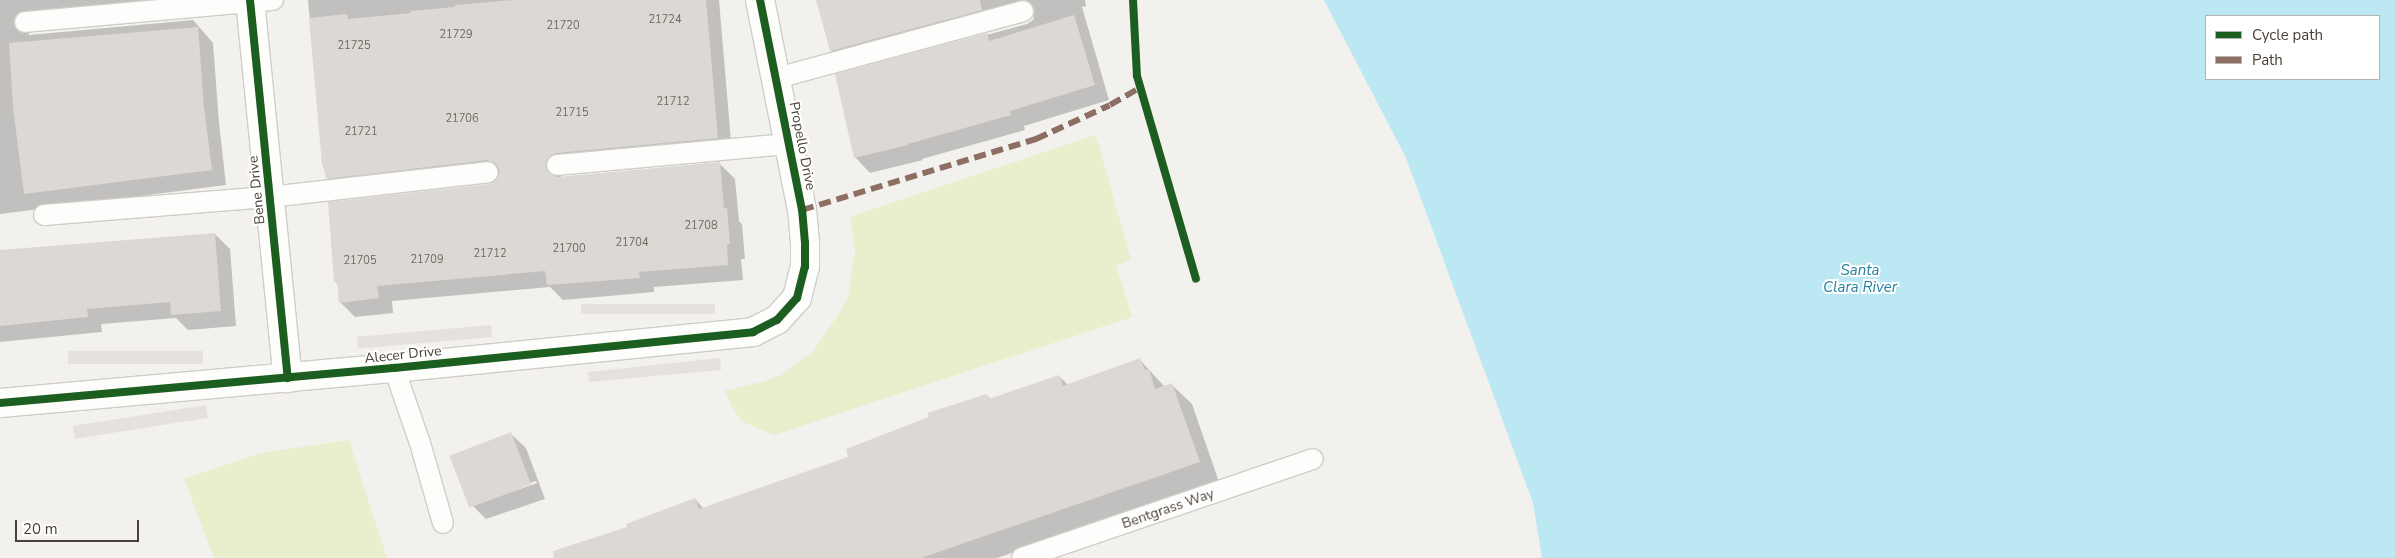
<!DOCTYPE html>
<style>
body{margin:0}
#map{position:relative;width:2395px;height:558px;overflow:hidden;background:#f3f1ee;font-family:"Nunito Sans",sans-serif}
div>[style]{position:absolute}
.green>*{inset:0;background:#e7efcc}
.parking>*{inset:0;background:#e5e1df;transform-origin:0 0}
.water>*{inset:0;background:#bce8f4}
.shadow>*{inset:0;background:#0003}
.building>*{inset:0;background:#dcd8d4;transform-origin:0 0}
.roads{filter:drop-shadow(1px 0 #d0cdc9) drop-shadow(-1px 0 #d0cdc9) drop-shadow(0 1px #d0cdc9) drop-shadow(0 -1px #d0cdc9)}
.service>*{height:20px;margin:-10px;padding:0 10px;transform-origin:10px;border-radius:10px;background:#fdfdfc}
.minor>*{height:28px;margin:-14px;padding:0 14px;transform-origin:14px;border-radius:14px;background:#fdfdfc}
.quiet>*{height:6px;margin-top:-3px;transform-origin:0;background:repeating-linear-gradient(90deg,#8d6e63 0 12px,transparent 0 18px)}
.cycleway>*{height:8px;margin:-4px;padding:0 4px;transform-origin:4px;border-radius:4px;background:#1b5e20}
span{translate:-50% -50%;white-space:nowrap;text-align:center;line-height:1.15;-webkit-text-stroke:4px #fff;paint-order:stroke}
.number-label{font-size:11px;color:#716860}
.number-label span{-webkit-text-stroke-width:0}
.street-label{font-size:14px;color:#4b4038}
.water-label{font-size:15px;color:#23809e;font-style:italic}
.legend{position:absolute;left:2205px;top:15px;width:175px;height:65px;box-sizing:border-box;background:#fff;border:1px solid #b7b3af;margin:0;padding:6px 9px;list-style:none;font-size:15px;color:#4b4038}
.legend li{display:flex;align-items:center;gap:10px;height:25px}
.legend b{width:25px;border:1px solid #b7b3af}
.scale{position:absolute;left:15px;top:520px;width:124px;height:22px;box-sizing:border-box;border:2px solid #4b4038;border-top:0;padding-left:6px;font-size:15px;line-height:18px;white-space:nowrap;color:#4b4038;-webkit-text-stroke:4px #fff;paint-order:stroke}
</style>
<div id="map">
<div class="green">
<div style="clip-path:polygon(1096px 135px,1131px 260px,1116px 266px,1132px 317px,774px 435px,743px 422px,736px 414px,724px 391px,761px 382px,781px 375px,813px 351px,838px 315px,848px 297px,855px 251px,850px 217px)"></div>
<div style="clip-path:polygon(349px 440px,387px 558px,214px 558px,184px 479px,261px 453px)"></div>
</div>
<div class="parking">
<div style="left:715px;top:304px;width:10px;height:134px;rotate:90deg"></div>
<div style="left:491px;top:325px;width:12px;height:135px;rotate:85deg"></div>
<div style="left:203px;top:351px;width:13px;height:135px;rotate:90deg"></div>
<div style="clip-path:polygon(720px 358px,721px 370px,589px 382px,588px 372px)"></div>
<div style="left:206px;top:405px;width:13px;height:135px;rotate:81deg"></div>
</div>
<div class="water">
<div style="clip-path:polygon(evenodd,1324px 0,2395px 0,2395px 558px,1542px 558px,1533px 503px,1406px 158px,1324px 0,2206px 16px,2379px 16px,2379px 79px,2206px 79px,2206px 16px)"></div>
</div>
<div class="shadow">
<div style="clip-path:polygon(0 0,205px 0,40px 25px,29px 32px,29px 35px,193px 20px,213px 43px,219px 123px,226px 185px,0 214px)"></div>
<div style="clip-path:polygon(308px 0,719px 0,732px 153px,572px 168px,561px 175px,561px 178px,719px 163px,735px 179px,739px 221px,742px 224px,745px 259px,741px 259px,743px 280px,654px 287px,654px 292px,563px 300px,550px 287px,392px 301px,393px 313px,355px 317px,340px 302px,338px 284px,335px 281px,496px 182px,499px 175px,342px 193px,327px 178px,323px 165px)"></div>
<div style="clip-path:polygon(818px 0,1085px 0,1086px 6px,1082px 7px,1109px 100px,1024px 126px,1025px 130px,922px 159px,923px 160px,870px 173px,855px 157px,837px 75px,1027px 24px,1033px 20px,1034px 15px,847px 66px,831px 51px)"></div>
<div style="clip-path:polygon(215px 234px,230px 249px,236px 326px,188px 330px,176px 318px,101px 324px,102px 332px,0 342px,0 251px)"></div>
<div style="clip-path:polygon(1140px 360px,1165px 387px,1172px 385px,1192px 404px,1219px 482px,997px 558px,558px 558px,695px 499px,704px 509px,850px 458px,987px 395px,991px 400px,1059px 376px,1068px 385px)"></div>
<div style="clip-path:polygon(evenodd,510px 433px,526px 448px,545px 499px,486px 519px,471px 504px,451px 459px,510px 433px,536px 481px,537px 483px,477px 504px,477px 501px,536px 481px)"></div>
</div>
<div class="building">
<div style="clip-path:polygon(514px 0,706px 0,718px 138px,556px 153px,550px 156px,545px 166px,548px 172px,558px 177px,720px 162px,724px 208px,727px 208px,730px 244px,727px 244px,728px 265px,639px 272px,640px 278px,547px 285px,545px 271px,377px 286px,379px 298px,339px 303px,337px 281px,334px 282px,328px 202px,489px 184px,495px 181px,500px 171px,497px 165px,487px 160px,326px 179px,324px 165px,322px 165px,309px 18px,347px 14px,348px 19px,411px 13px,411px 11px,455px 7px,455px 5px)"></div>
<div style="clip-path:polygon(816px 0,980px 0,982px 10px,830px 51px)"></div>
<div style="clip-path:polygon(1074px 15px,1095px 85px,1010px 111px,1011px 115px,908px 144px,908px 145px,854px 158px,835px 74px,987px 33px,989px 41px)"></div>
<div style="clip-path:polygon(198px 27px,204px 107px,212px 170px,24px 194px,13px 107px,9px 43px)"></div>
<div style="clip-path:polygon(215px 233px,221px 311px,171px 315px,170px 302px,87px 309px,88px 317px,0 326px,0 250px)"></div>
<div style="clip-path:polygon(1140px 358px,1145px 370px,1149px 369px,1155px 389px,1172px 383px,1200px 462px,921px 558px,554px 558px,553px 551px,627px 527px,626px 524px,695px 498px,699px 509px,848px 457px,846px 449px,929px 417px,927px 413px,987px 394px,989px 399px,1059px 375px,1063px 386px)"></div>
<div style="left:511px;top:432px;width:56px;height:66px;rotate:69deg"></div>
</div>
<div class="roads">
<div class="service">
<div style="left:25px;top:22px;width:249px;rotate:-5.1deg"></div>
<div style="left:777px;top:78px;width:255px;rotate:-15.2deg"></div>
<div style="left:557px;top:165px;width:232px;rotate:-5.2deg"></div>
<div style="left:44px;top:215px;width:227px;rotate:-4.6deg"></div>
<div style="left:270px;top:197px;width:219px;rotate:-6.5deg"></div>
<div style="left:394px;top:368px;width:79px;rotate:70.9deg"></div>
<div style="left:420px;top:443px;width:83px;rotate:74deg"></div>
<div style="left:1022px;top:558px;width:307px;rotate:-18.8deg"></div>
</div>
<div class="minor">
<div style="left:250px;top:0;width:380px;rotate:84.3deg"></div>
<div style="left:0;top:403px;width:396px;rotate:-5.1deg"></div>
<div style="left:394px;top:368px;width:361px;rotate:-5.7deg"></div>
<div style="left:753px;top:332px;width:27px;rotate:-27deg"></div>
<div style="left:777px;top:320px;width:30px;rotate:-48deg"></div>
<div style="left:797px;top:298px;width:32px;rotate:-76deg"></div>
<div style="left:805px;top:267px;width:24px;rotate:-90deg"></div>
<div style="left:805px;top:243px;width:33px;rotate:-95deg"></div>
<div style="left:802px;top:210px;width:214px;rotate:-101.3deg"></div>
</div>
</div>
<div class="quiet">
<div style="left:802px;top:210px;width:245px;rotate:-16.9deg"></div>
<div style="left:1036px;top:139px;width:81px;rotate:-24.7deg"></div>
<div style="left:1110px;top:105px;width:36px;rotate:-30deg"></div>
</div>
<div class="cycleway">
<div style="left:250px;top:0;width:380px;rotate:84.3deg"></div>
<div style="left:1133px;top:0;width:76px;rotate:87deg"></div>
<div style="left:1137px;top:76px;width:211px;rotate:73.8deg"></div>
<div style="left:0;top:403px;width:396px;rotate:-5.1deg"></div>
<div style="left:394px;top:368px;width:361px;rotate:-5.7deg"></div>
<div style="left:753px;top:332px;width:27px;rotate:-27deg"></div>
<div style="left:777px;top:320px;width:30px;rotate:-48deg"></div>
<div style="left:797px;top:298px;width:32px;rotate:-76deg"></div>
<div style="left:805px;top:267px;width:24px;rotate:-90deg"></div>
<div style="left:805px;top:243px;width:33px;rotate:-95deg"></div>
<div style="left:802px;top:210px;width:214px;rotate:-101.3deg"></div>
</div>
<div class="number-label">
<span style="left:665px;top:20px">21724</span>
<span style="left:563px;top:26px">21720</span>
<span style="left:456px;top:35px">21729</span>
<span style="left:354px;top:46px">21725</span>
<span style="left:673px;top:102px">21712</span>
<span style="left:572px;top:113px">21715</span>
<span style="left:462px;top:119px">21706</span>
<span style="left:361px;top:132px">21721</span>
<span style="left:701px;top:226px">21708</span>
<span style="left:632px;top:243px">21704</span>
<span style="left:569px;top:249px">21700</span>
<span style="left:490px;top:254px">21712</span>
<span style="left:427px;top:260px">21709</span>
<span style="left:360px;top:261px">21705</span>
</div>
<div class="street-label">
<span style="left:802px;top:146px;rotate:79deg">Propello Drive</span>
<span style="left:257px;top:190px;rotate:-96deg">Bene Drive</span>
<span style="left:403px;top:355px;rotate:-6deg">Alecer Drive</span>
<span style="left:1168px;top:509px;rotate:-19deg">Bentgrass Way</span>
</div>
<div class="water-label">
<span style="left:1860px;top:279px">Santa<br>Clara River</span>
</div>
<ul class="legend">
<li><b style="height:6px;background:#1b5e20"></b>Cycle path</li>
<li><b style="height:6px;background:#8d6e63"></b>Path</li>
</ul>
<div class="scale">20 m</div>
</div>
